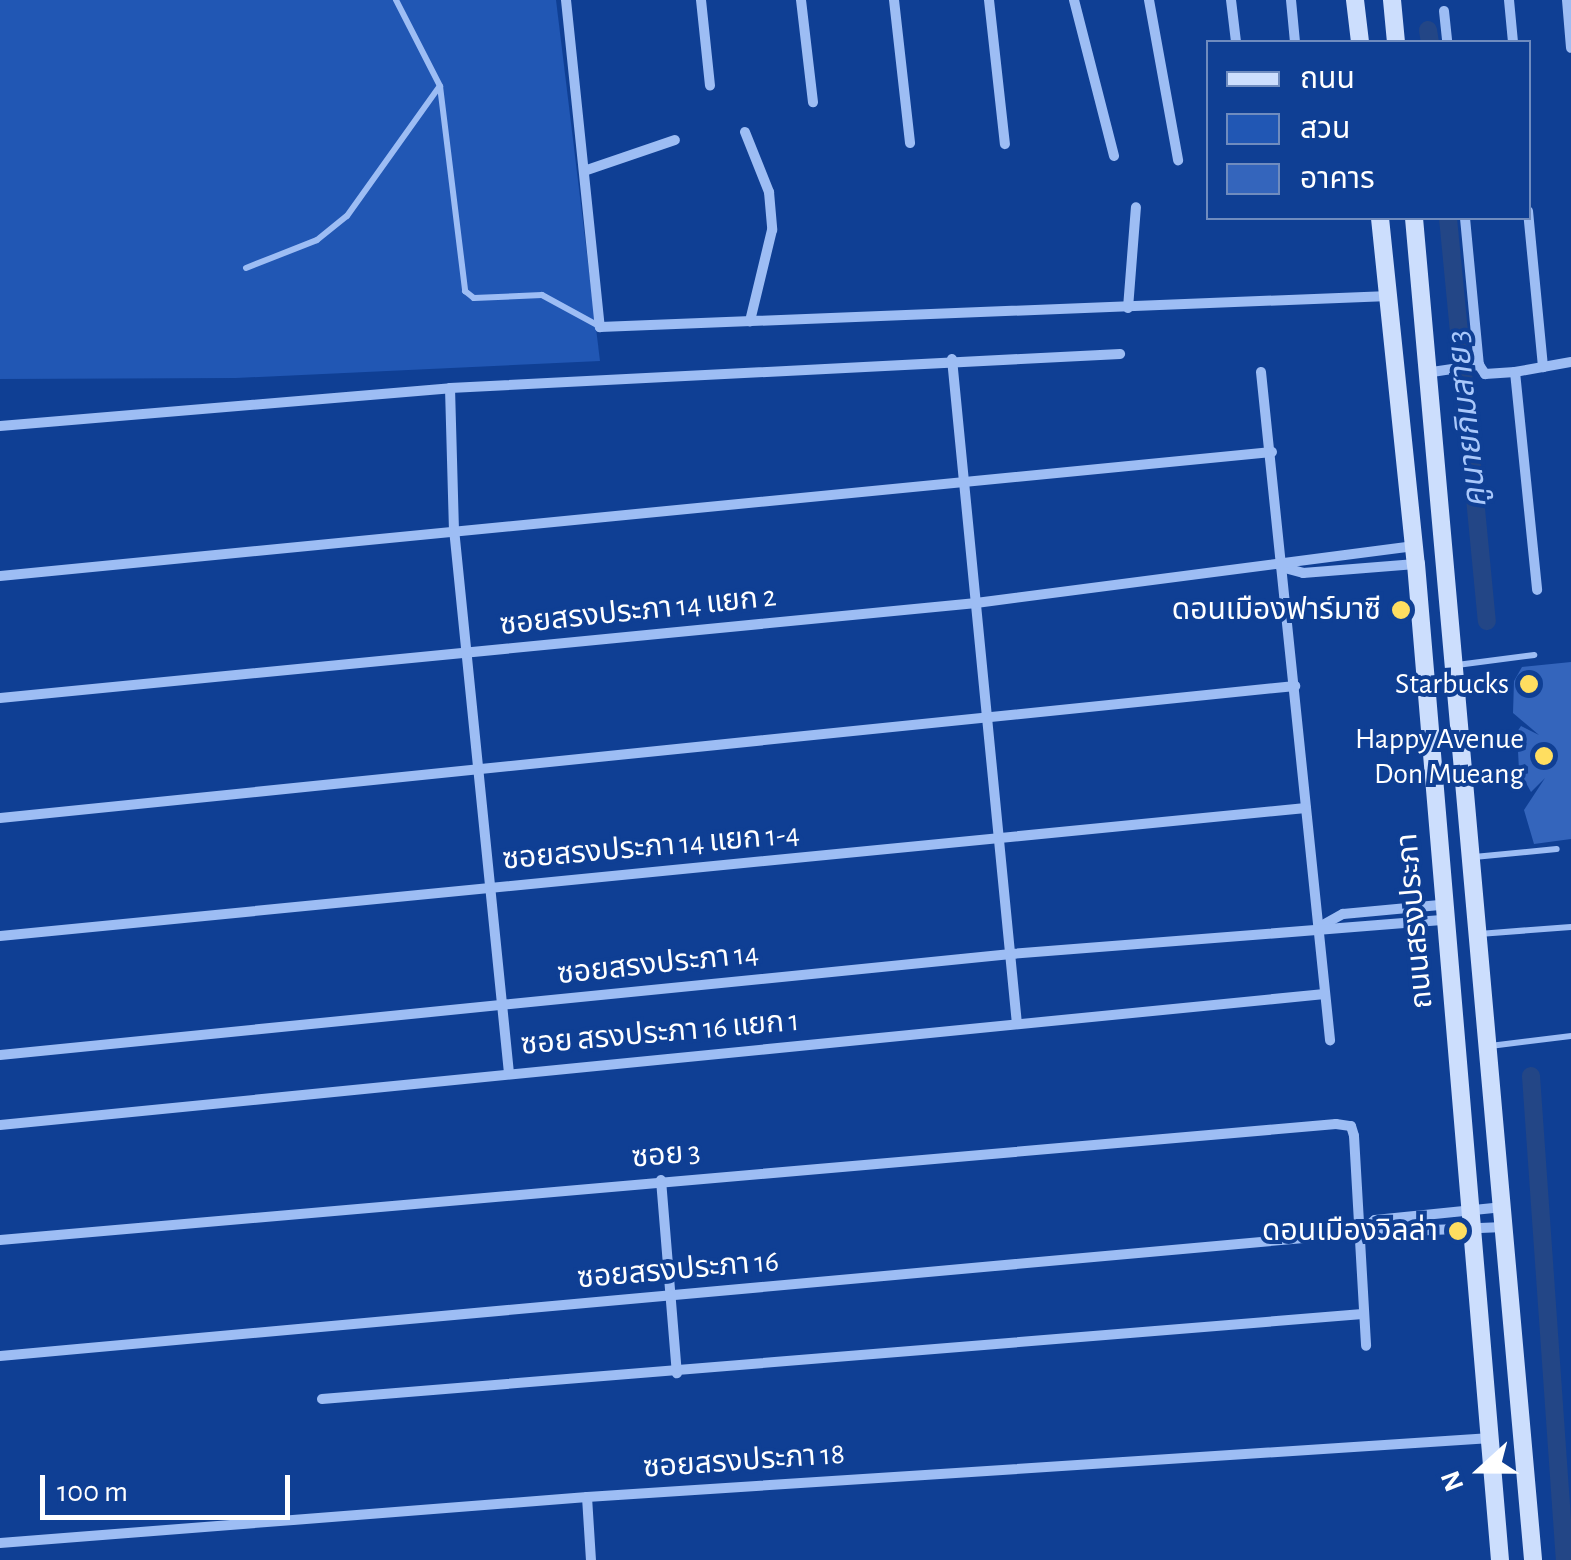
<!DOCTYPE html>
<meta charset="utf-8">
<style>
body{margin:0}
#map{position:relative;width:1571px;height:1560px;overflow:hidden;background:#0f3f94;font-family:"Alegreya Sans","Noto Sans Thai",sans-serif}
div>[style]{position:absolute}
.green>*{inset:0;background:#2157b4}
.canal>*{height:18px;margin:-9px;padding:0 9px;transform-origin:9px;border-radius:9px;background:#234686}
.building>*{inset:0;background:#3465bc}
.service>*{height:6px;margin:-3px;padding:0 3px;transform-origin:3px;border-radius:3px;background:#9dbdf4}
.minor>*{height:10px;margin:-5px;padding:0 5px;transform-origin:5px;border-radius:5px;background:#9dbdf4}
.secondary>*{height:18px;margin:-9px;padding:0 9px;transform-origin:9px;border-radius:9px;background:#ccdefd}
.dots>*{width:28px;height:28px;translate:-50% -50%;box-sizing:border-box;border:5px solid #0f3f94;border-radius:50%}
span{translate:-50% -50%;white-space:nowrap;text-align:center;line-height:1.15;-webkit-text-stroke:8px #0f3f94;paint-order:stroke}
.poi-label{font-size:30px;color:#fff}
.right{translate:-100% -50%;text-align:right}
.street-label{font-size:30px;color:#fff}
.water-label{font-size:32px;color:#a9c8fb;font-style:italic}
.legend{position:absolute;left:1206px;top:40px;width:325px;height:180px;box-sizing:border-box;background:#0f3f94;border:2px solid #6f8cbf;margin:0;padding:12px 18px;list-style:none;font-size:30px;color:#fff}
.legend li{display:flex;align-items:center;gap:20px;height:50px}
.legend b{width:50px;border:2px solid #6f8cbf}
.north{position:absolute;left:1431px;top:1420px;width:100px;height:100px;-webkit-text-stroke:8px #0f3f94;paint-order:stroke;rotate:249deg;font-size:28px;font-weight:700;line-height:40px;text-align:center;color:#fff}
.north::after{content:'';display:block;margin:auto;width:35px;height:45px;background:#fff;clip-path:polygon(50% 0,100% 100%,50% 72%,0 100%)}
.scale{position:absolute;left:40px;top:1475px;width:250px;height:45px;box-sizing:border-box;border:5px solid #fff;border-top:0;padding-left:12px;font-size:30px;line-height:35px;white-space:nowrap;color:#fff;-webkit-text-stroke:8px #0f3f94;paint-order:stroke}
</style>
<div id="map">
<div class="green">
<div style="clip-path:polygon(0 0,556px 0,600px 361px,236px 378px,0 379px)"></div>
</div>
<div class="canal">
<div style="left:1428px;top:30px;width:12px;rotate:81deg"></div>
<div style="left:1448px;top:218px;width:405px;rotate:84.5deg"></div>
<div style="left:1531px;top:1076px;width:485px;rotate:86deg"></div>
</div>
<div class="building">
<div style="clip-path:polygon(1571px 662px,1571px 839px,1534px 844px,1524px 810px,1545px 778px,1531px 792px,1519px 770px,1517px 732px,1521px 726px,1539px 735px,1513px 713px,1514px 681px,1522px 667px)"></div>
</div>
<div class="service">
<div style="left:396px;top:0;width:97px;rotate:62.9deg"></div>
<div style="left:440px;top:86px;width:207px;rotate:83deg"></div>
<div style="left:465px;top:291px;width:11px;rotate:38deg"></div>
<div style="left:474px;top:298px;width:68px;rotate:-2.5deg"></div>
<div style="left:542px;top:295px;width:65px;rotate:28.5deg"></div>
<div style="left:246px;top:268px;width:76px;rotate:-21.5deg"></div>
<div style="left:317px;top:240px;width:38px;rotate:-39deg"></div>
<div style="left:347px;top:216px;width:158px;rotate:-54.5deg"></div>
<div style="left:1457px;top:665px;width:78px;rotate:-7.4deg"></div>
<div style="left:1474px;top:857px;width:83px;rotate:-5.5deg"></div>
<div style="left:1479px;top:934px;width:92px;rotate:-4.4deg"></div>
<div style="left:1490px;top:1046px;width:82px;rotate:-7deg"></div>
</div>
<div class="minor">
<div style="left:566px;top:0;width:329px;rotate:84.1deg"></div>
<div style="left:600px;top:327px;width:790px;rotate:-2.25deg"></div>
<div style="left:701px;top:0;width:86px;rotate:84deg"></div>
<div style="left:801px;top:0;width:103px;rotate:83.3deg"></div>
<div style="left:894px;top:0;width:144px;rotate:83.6deg"></div>
<div style="left:989px;top:0;width:145px;rotate:83.7deg"></div>
<div style="left:1074px;top:0;width:161px;rotate:75.6deg"></div>
<div style="left:1149px;top:0;width:163px;rotate:79.7deg"></div>
<div style="left:1231px;top:0;width:42px;rotate:83.2deg"></div>
<div style="left:1291px;top:0;width:42px;rotate:84.6deg"></div>
<div style="left:1509px;top:0;width:42px;rotate:84.6deg"></div>
<div style="left:1567px;top:0;width:48px;rotate:85.2deg"></div>
<div style="left:1444px;top:11px;width:31px;rotate:84deg"></div>
<div style="left:745px;top:132px;width:65px;rotate:68.2deg"></div>
<div style="left:769px;top:192px;width:38px;rotate:85deg"></div>
<div style="left:772px;top:230px;width:94px;rotate:103.6deg"></div>
<div style="left:584px;top:171px;width:96px;rotate:-18.8deg"></div>
<div style="left:1528px;top:211px;width:157px;rotate:84.5deg"></div>
<div style="left:1465px;top:218px;width:148px;rotate:84.6deg"></div>
<div style="left:1128px;top:308px;width:101px;rotate:-85.5deg"></div>
<div style="left:952px;top:359px;width:668px;rotate:84.42deg"></div>
<div style="left:1261px;top:372px;width:672px;rotate:84.1deg"></div>
<div style="left:1432px;top:372px;width:48px;rotate:-8.5deg"></div>
<div style="left:1479px;top:365px;width:11px;rotate:56deg"></div>
<div style="left:1485px;top:374px;width:30px;rotate:-4deg"></div>
<div style="left:1515px;top:372px;width:57px;rotate:-10.1deg"></div>
<div style="left:1515px;top:372px;width:219px;rotate:84.2deg"></div>
<div style="left:450px;top:388px;width:141px;rotate:88.4deg"></div>
<div style="left:454px;top:529px;width:547px;rotate:84.23deg"></div>
<div style="left:0;top:426px;width:452px;rotate:-4.8deg"></div>
<div style="left:450px;top:388px;width:671px;rotate:-2.91deg"></div>
<div style="left:1281px;top:567px;width:23px;rotate:15deg"></div>
<div style="left:1303px;top:573px;width:113px;rotate:-4.6deg"></div>
<div style="left:0;top:576px;width:1278px;rotate:-5.57deg"></div>
<div style="left:0;top:698px;width:981px;rotate:-5.56deg"></div>
<div style="left:976px;top:603px;width:442px;rotate:-7.4deg"></div>
<div style="left:0;top:818px;width:1302px;rotate:-5.82deg"></div>
<div style="left:1321px;top:926px;width:25px;rotate:-29deg"></div>
<div style="left:1343px;top:914px;width:97px;rotate:-5.3deg"></div>
<div style="left:0;top:936px;width:1312px;rotate:-5.6deg"></div>
<div style="left:0;top:1055px;width:1016px;rotate:-5.7deg"></div>
<div style="left:1011px;top:954px;width:432px;rotate:-4.5deg"></div>
<div style="left:0;top:1125px;width:1331px;rotate:-5.65deg"></div>
<div style="left:661px;top:1180px;width:194px;rotate:85.3deg"></div>
<div style="left:1360px;top:1233px;width:20px;rotate:-41deg"></div>
<div style="left:1375px;top:1220px;width:129px;rotate:-5.8deg"></div>
<div style="left:0;top:1240px;width:1341px;rotate:-4.96deg"></div>
<div style="left:1336px;top:1124px;width:15px;rotate:8deg"></div>
<div style="left:1351px;top:1126px;width:10px;rotate:73deg"></div>
<div style="left:1354px;top:1136px;width:210px;rotate:86.7deg"></div>
<div style="left:0;top:1356px;width:1366px;rotate:-5.17deg"></div>
<div style="left:1360px;top:1233px;width:144px;rotate:-2.4deg"></div>
<div style="left:322px;top:1399px;width:1044px;rotate:-4.67deg"></div>
<div style="left:587px;top:1497px;width:63px;rotate:86.4deg"></div>
<div style="left:0;top:1543px;width:589px;rotate:-4.48deg"></div>
<div style="left:587px;top:1497px;width:906px;rotate:-3.73deg"></div>
</div>
<div class="secondary">
<div style="left:1355px;top:0;width:42px;rotate:83.2deg"></div>
<div style="left:1392px;top:0;width:42px;rotate:84.6deg"></div>
<div style="left:1380px;top:218px;width:348px;rotate:84.1deg"></div>
<div style="left:1416px;top:564px;width:1000px;rotate:85.18deg"></div>
<div style="left:1414px;top:218px;width:1347px;rotate:84.93deg"></div>
</div>
<div class="dots">
<div style="left:1401px;top:610px;background:#ffde60"></div>
<div style="left:1529px;top:684px;background:#ffde60"></div>
<div style="left:1544px;top:756px;background:#ffde60"></div>
<div style="left:1458px;top:1231px;background:#ffde60"></div>
</div>
<div class="poi-label">
<span class="right" style="left:1381px;top:610px">ดอนเมืองฟาร์มาซี</span>
<span class="right" style="left:1509px;top:684px">Starbucks</span>
<span class="right" style="left:1524px;top:756px">Happy Avenue<br>Don Mueang</span>
<span class="right" style="left:1438px;top:1231px">ดอนเมืองวิลล่า</span>
</div>
<div class="street-label">
<span style="left:638px;top:611px;rotate:-6deg">ซอยสรงประภา 14 แยก 2</span>
<span style="left:651px;top:847px;rotate:-5deg">ซอยสรงประภา 14 แยก 1-4</span>
<span style="left:1415px;top:921px;rotate:-95deg">ถนนสรงประภา</span>
<span style="left:658px;top:964px;rotate:-6deg">ซอยสรงประภา 14</span>
<span style="left:660px;top:1033px;rotate:-5deg">ซอย สรงประภา 16 แยก 1</span>
<span style="left:666px;top:1155px;rotate:-5deg">ซอย 3</span>
<span style="left:678px;top:1270px;rotate:-5deg">ซอยสรงประภา 16</span>
<span style="left:744px;top:1461px;rotate:-4deg">ซอยสรงประภา 18</span>
</div>
<div class="water-label">
<span style="left:1467px;top:419px;rotate:-96deg">คูนายกิมสาย 3</span>
</div>
<ul class="legend">
<li><b style="height:12px;background:#ccdefd"></b>ถนน</li>
<li><b style="height:28px;background:#2157b4"></b>สวน</li>
<li><b style="height:28px;background:#3465bc"></b>อาคาร</li>
</ul>
<div class="north">N</div>
<div class="scale">100 m</div>
</div>
